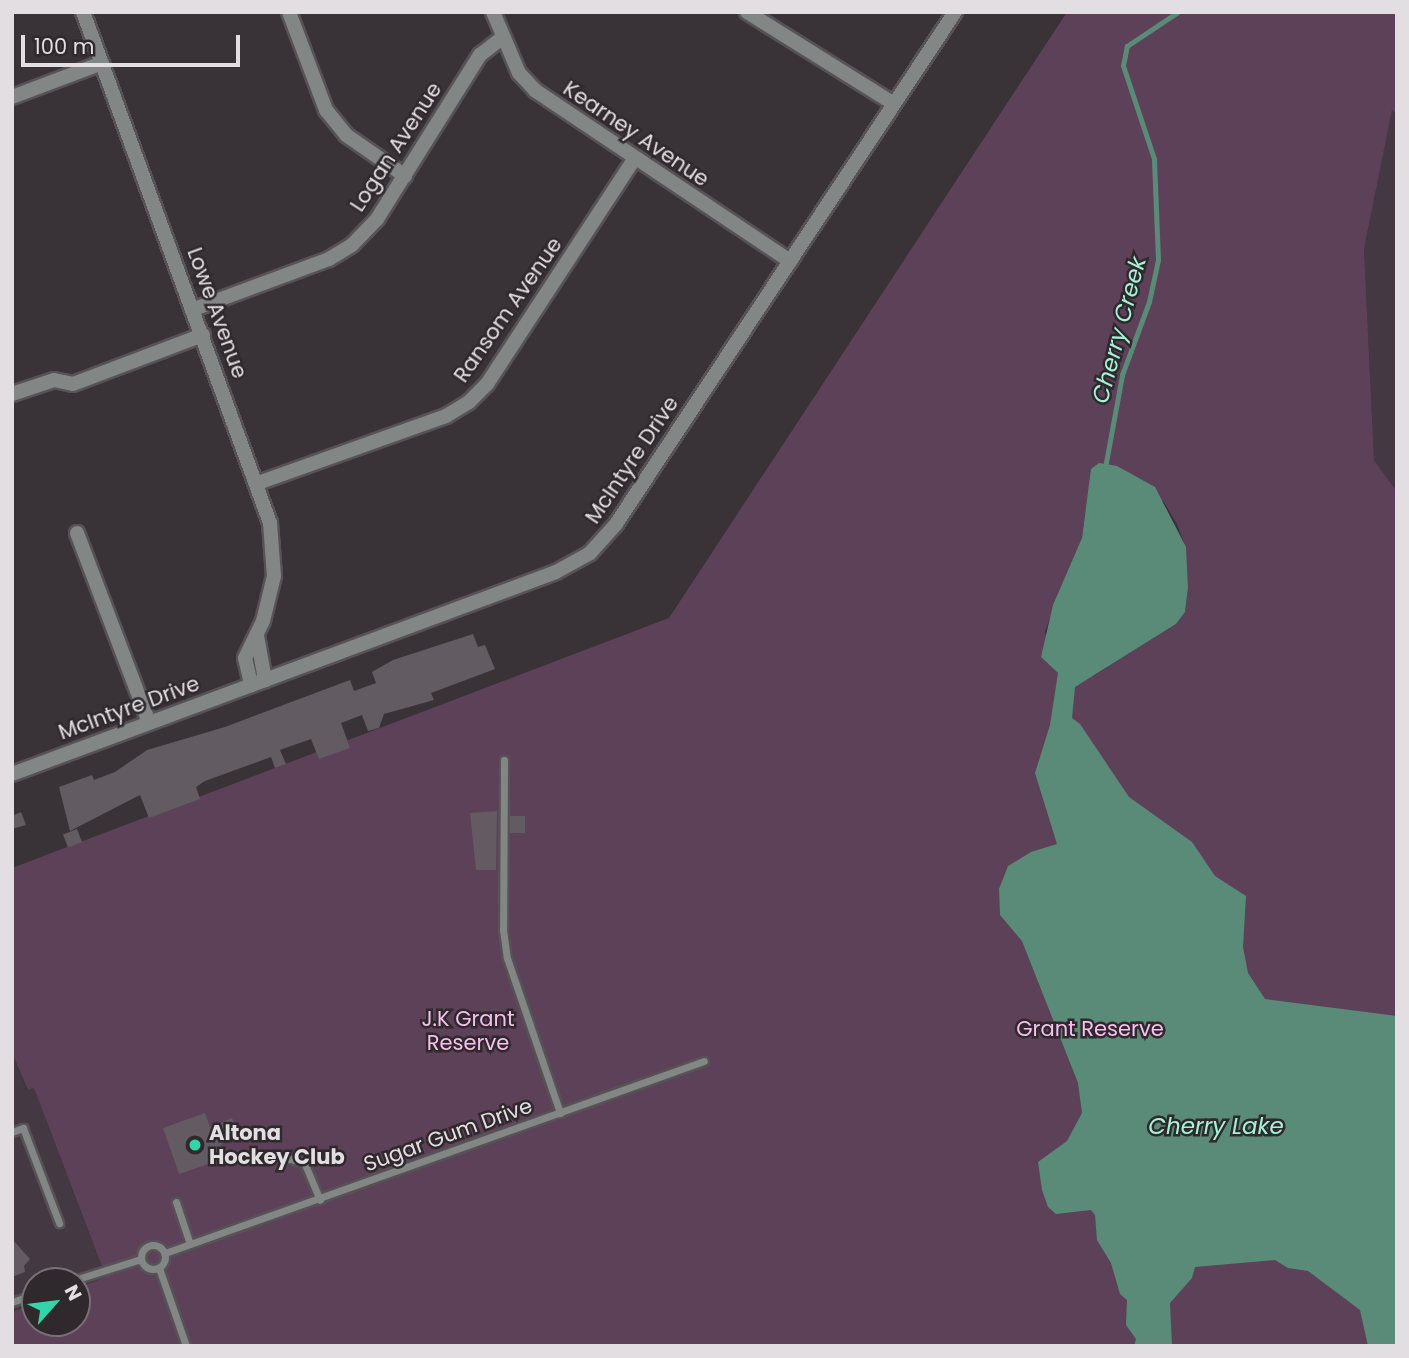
<!DOCTYPE html>
<style>
body{margin:0}
#map{position:relative;width:1409px;height:1358px;overflow:hidden;background:#393338;font-family:Poppins,sans-serif}
div>[style]{position:absolute}
.built>*{inset:0;background:#443842}
.green>*{inset:0;background:#5d4158}
.water>*{inset:0;background:#5a8b79}
.stream>*{height:4.5px;margin:-2.25px;padding:0 2.25px;transform-origin:2.25px;border-radius:2.25px;background:#5a8b79}
.building>*{inset:0;background:#625b61;transform-origin:0 0}
.roads{filter:drop-shadow(2px 0 #575256) drop-shadow(-2px 0 #575256) drop-shadow(0 2px #575256) drop-shadow(0 -2px #575256)}
.lane>*{height:7px;margin:-3.5px;padding:0 3.5px;transform-origin:3.5px;border-radius:3.5px;background:#828685}
.lane>.ring{margin:-3.5px;padding:0;box-sizing:content-box;background:none;border:7px solid #828685;border-radius:50%}
.street>*{height:14px;margin:-7px;padding:0 7px;transform-origin:7px;border-radius:7px;background:#828685}
.dots>*{width:19px;height:19px;translate:-50% -50%;box-sizing:border-box;border:4px solid #2f292e;border-radius:50%}
span{translate:-50% -50%;white-space:nowrap;text-align:center;line-height:1.15;-webkit-text-stroke:5px #2f292e;paint-order:stroke}
.street-label{font-size:21px;color:#e2dee1}
.park-label{font-size:21px;color:#f7beee}
.poi-label{font-size:21px;color:#e2dee1;font-weight:700}
.left{translate:0 -50%;text-align:left}
.water-label{font-size:23px;color:#a3f4d6;font-style:italic}
.frame{position:absolute;inset:0;border:14px solid #e2dee1;pointer-events:none}
.north{position:absolute;left:21px;top:1267px;width:70px;height:70px;box-sizing:border-box;background:#2f292e;border:2px solid #777176;border-radius:50%;rotate:62deg;font-size:19px;font-weight:700;line-height:28px;text-align:center;color:#e2dee1}
.north::after{content:'';display:block;margin:auto;width:24px;height:32px;background:#33d4a8;clip-path:polygon(50% 0,100% 100%,50% 72%,0 100%)}
.scale{position:absolute;left:21px;top:35px;width:219px;height:32px;box-sizing:border-box;border:4px solid #e2dee1;border-top:0;padding-left:9px;font-size:21px;line-height:24px;white-space:nowrap;color:#e2dee1;-webkit-text-stroke:5px #2f292e;paint-order:stroke}
</style>
<div id="map">
<div class="built">
<div style="clip-path:polygon(1392px 109px,1397px 115px,1397px 492px,1374px 460px,1364px 249px)"></div>
<div style="clip-path:polygon(12px 1053px,27px 1090px,34px 1088px,106px 1278px,77px 1288px,77px 1281px,35px 1281px,35px 1304px,12px 1312px)"></div>
</div>
<div class="green">
<div style="clip-path:polygon(evenodd,1067px 12px,1397px 12px,1397px 115px,1392px 110px,1364px 249px,1374px 460px,1397px 492px,1397px 1346px,12px 1346px,12px 1312px,35px 1304px,35px 1323px,77px 1323px,77px 1288px,106px 1277px,34px 1088px,28px 1090px,12px 1053px,12px 868px,669px 618px,1067px 12px,1117px 466px,1164px 502px,1177px 524px,1184px 543px,1188px 588px,1185px 612px,1176px 624px,1093px 676px,1058px 673px,1041px 657px,1047px 643px,1045px 631px,1082px 538px,1085px 514px,1117px 466px)"></div>
</div>
<div class="water">
<div style="clip-path:polygon(1099px 463px,1117px 466px,1155px 487px,1186px 547px,1188px 588px,1185px 612px,1176px 624px,1075px 687px,1072px 718px,1080px 724px,1129px 797px,1192px 842px,1215px 876px,1246px 896px,1243px 947px,1248px 973px,1265px 999px,1397px 1016px,1397px 1346px,1368px 1346px,1360px 1310px,1308px 1271px,1288px 1268px,1275px 1260px,1195px 1267px,1192px 1278px,1170px 1303px,1172px 1346px,1134px 1346px,1136px 1339px,1126px 1325px,1127px 1300px,1120px 1294px,1111px 1263px,1097px 1240px,1095px 1215px,1091px 1210px,1056px 1214px,1048px 1207px,1042px 1190px,1038px 1162px,1067px 1141px,1082px 1113px,1078px 1083px,1022px 941px,1000px 915px,999px 889px,1008px 866px,1031px 852px,1057px 844px,1035px 773px,1050px 725px,1058px 673px,1041px 657px,1053px 605px,1082px 538px,1091px 469px)"></div>
</div>
<div class="stream">
<div style="left:1105px;top:468px;width:95px;rotate:-79.6deg"></div>
<div style="left:1122px;top:375px;width:78px;rotate:-69.7deg"></div>
<div style="left:1149px;top:302px;width:43px;rotate:-77.9deg"></div>
<div style="left:1158px;top:260px;width:101px;rotate:-92.3deg"></div>
<div style="left:1154px;top:159px;width:98px;rotate:-108.4deg"></div>
<div style="left:1123px;top:66px;width:20px;rotate:-79deg"></div>
<div style="left:1127px;top:46px;width:61px;rotate:-33.7deg"></div>
</div>
<div class="building">
<div style="clip-path:polygon(473px 634px,478px 647px,485px 645px,495px 669px,431px 693px,434px 700px,384px 714px,379px 728px,368px 731px,362px 715px,341px 723px,350px 748px,319px 759px,311px 739px,280px 750px,286px 764px,275px 768px,271px 757px,205px 781px,196px 787px,200px 799px,149px 818px,140px 795px,70px 831px,59px 787px,92px 775px,94px 780px,115px 772px,147px 750px,225px 727px,350px 680px,354px 691px,376px 683px,372px 672px,393px 660px)"></div>
<div style="clip-path:polygon(497px 811px,496px 870px,476px 870px,470px 813px)"></div>
<div style="clip-path:polygon(21px 812px,26px 825px,12px 829px,12px 816px)"></div>
<div style="left:510px;top:816px;width:15px;height:17px"></div>
<div style="left:77px;top:829px;width:14px;height:15px;rotate:69deg"></div>
<div style="clip-path:polygon(205px 1113px,210px 1127px,232px 1118px,239px 1137px,221px 1144px,226px 1158px,179px 1174px,163px 1128px)"></div>
<div style="clip-path:polygon(12px 1239px,30px 1259px,24px 1266px,25px 1272px,12px 1277px)"></div>
</div>
<div class="roads">
<div class="lane">
<div style="left:504px;top:760px;width:170px;rotate:90.3deg"></div>
<div style="left:503px;top:930px;width:28px;rotate:82deg"></div>
<div style="left:507px;top:958px;width:164px;rotate:71.1deg"></div>
<div style="left:12px;top:1132px;width:12px;rotate:-20deg"></div>
<div style="left:23px;top:1128px;width:102px;rotate:69.2deg"></div>
<div style="left:286px;top:1158px;width:18px;rotate:13deg"></div>
<div style="left:304px;top:1162px;width:41px;rotate:67.2deg"></div>
<div style="left:176px;top:1202px;width:44px;rotate:71.6deg"></div>
<div class="ring" style="left:141px;top:1245px;width:17px;height:17px"></div>
<div style="left:165px;top:1253px;width:572px;rotate:-19.61deg"></div>
<div style="left:159px;top:1268px;width:83px;rotate:70.9deg"></div>
<div style="left:71px;top:1281px;width:73px;rotate:-17.4deg"></div>
<div style="left:12px;top:1302px;width:24px;rotate:-19deg"></div>
</div>
<div class="street">
<div style="left:83px;top:12px;width:544px;rotate:69.9deg"></div>
<div style="left:270px;top:523px;width:53px;rotate:85.7deg"></div>
<div style="left:274px;top:576px;width:46px;rotate:103.7deg"></div>
<div style="left:263px;top:621px;width:41px;rotate:115.9deg"></div>
<div style="left:245px;top:658px;width:28px;rotate:77deg"></div>
<div style="left:289px;top:12px;width:105px;rotate:69.3deg"></div>
<div style="left:326px;top:110px;width:32px;rotate:51deg"></div>
<div style="left:346px;top:135px;width:72px;rotate:34.8deg"></div>
<div style="left:493px;top:12px;width:66px;rotate:66.9deg"></div>
<div style="left:519px;top:73px;width:25px;rotate:47deg"></div>
<div style="left:536px;top:91px;width:306px;rotate:33.8deg"></div>
<div style="left:747px;top:12px;width:173px;rotate:32deg"></div>
<div style="left:12px;top:97px;width:96px;rotate:-20.7deg"></div>
<div style="left:194px;top:309px;width:144px;rotate:-20.3deg"></div>
<div style="left:329px;top:259px;width:27px;rotate:-31deg"></div>
<div style="left:352px;top:245px;width:36px;rotate:-46deg"></div>
<div style="left:377px;top:219px;width:194px;rotate:-57.9deg"></div>
<div style="left:480px;top:55px;width:29px;rotate:-38deg"></div>
<div style="left:12px;top:394px;width:44px;rotate:-18.4deg"></div>
<div style="left:54px;top:380px;width:19px;rotate:12deg"></div>
<div style="left:73px;top:384px;width:139px;rotate:-20.7deg"></div>
<div style="left:258px;top:483px;width:200px;rotate:-19.6deg"></div>
<div style="left:446px;top:416px;width:27px;rotate:-31deg"></div>
<div style="left:469px;top:402px;width:25px;rotate:-45deg"></div>
<div style="left:487px;top:384px;width:270px;rotate:-56.8deg"></div>
<div style="left:77px;top:533px;width:203px;rotate:69.2deg"></div>
<div style="left:257px;top:636px;width:45px;rotate:79.7deg"></div>
<div style="left:12px;top:774px;width:580px;rotate:-20.37deg"></div>
<div style="left:556px;top:572px;width:39px;rotate:-29deg"></div>
<div style="left:590px;top:553px;width:39px;rotate:-48deg"></div>
<div style="left:616px;top:524px;width:614px;rotate:-56.49deg"></div>
</div>
</div>
<div class="dots">
<div style="left:195px;top:1145px;background:#33d4a8"></div>
</div>
<div class="street-label">
<span style="left:636px;top:134px;rotate:34deg">Kearney Avenue</span>
<span style="left:396px;top:147px;rotate:-57deg">Logan Avenue</span>
<span style="left:508px;top:310px;rotate:-55deg">Ransom Avenue</span>
<span style="left:217px;top:313px;rotate:70deg">Lowe Avenue</span>
<span style="left:632px;top:460px;rotate:-56deg">McIntyre Drive</span>
<span style="left:129px;top:708px;rotate:-20deg">McIntyre Drive</span>
<span style="left:448px;top:1135px;rotate:-20deg">Sugar Gum Drive</span>
</div>
<div class="park-label">
<span style="left:468px;top:1031px">J.K Grant<br>Reserve</span>
<span style="left:1090px;top:1029px">Grant Reserve</span>
</div>
<div class="poi-label">
<span class="left" style="left:209px;top:1145px">Altona<br>Hockey Club</span>
</div>
<div class="water-label">
<span style="left:1119px;top:330px;rotate:-75deg">Cherry Creek</span>
<span style="left:1216px;top:1126px">Cherry Lake</span>
</div>
<div class="frame"></div>
<div class="north">N</div>
<div class="scale">100 m</div>
</div>
